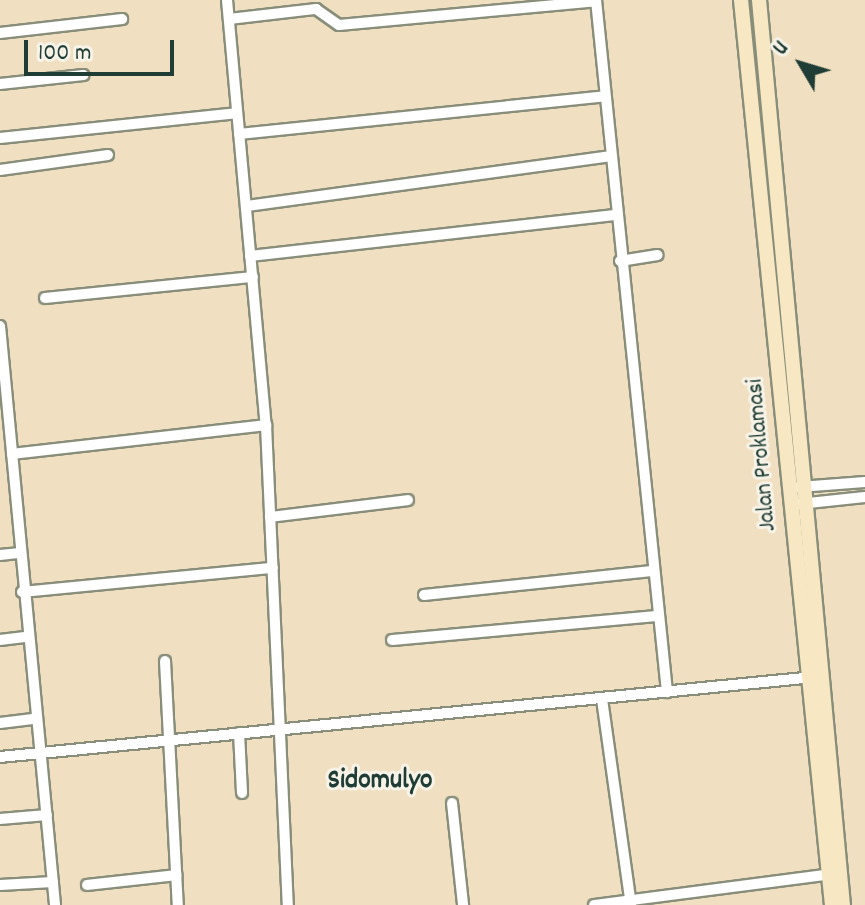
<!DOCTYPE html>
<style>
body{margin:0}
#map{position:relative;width:865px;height:905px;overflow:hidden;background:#f0e0c1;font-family:Dekko,sans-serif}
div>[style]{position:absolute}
.roads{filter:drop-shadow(2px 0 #888e7a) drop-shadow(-2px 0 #888e7a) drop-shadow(0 2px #888e7a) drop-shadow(0 -2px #888e7a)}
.street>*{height:10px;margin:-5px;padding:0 5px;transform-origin:5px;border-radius:5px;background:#fff}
.secondary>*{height:14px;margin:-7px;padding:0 7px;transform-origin:7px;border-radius:7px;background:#f7e8c3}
span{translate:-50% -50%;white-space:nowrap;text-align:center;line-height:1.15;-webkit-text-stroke:6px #f7f3e8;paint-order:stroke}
.street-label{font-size:24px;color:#1f3d34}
.quarter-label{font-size:28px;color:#1f3d34;font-weight:700}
.north{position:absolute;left:761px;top:24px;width:80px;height:80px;-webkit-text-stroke:6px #f7f3e8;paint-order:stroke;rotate:308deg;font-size:22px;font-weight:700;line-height:32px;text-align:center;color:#1f3d34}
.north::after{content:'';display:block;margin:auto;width:28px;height:36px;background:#1f3d34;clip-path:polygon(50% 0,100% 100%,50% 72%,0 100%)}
.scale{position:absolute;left:24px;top:40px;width:150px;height:36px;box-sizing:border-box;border:4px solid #1f3d34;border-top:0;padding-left:10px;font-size:24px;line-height:28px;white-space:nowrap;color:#1f3d34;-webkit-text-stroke:6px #f7f3e8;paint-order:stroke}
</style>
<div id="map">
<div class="roads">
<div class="street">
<div style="left:227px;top:0;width:427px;rotate:84.8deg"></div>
<div style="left:266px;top:425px;width:481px;rotate:87.4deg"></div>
<div style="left:596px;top:0;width:696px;rotate:84.14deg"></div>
<div style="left:229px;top:19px;width:88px;rotate:-6.6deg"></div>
<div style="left:316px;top:9px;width:28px;rotate:35deg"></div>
<div style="left:339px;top:25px;width:258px;rotate:-5.3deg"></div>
<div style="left:0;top:33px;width:123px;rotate:-6.5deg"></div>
<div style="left:0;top:84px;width:84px;rotate:-6.1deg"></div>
<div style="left:239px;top:134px;width:368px;rotate:-5.9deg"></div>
<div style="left:0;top:138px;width:237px;rotate:-6deg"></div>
<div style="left:0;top:170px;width:109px;rotate:-7.9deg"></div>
<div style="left:247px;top:206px;width:366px;rotate:-7.8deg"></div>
<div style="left:250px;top:256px;width:367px;rotate:-6.4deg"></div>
<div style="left:620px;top:261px;width:38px;rotate:-9deg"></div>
<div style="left:45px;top:298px;width:209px;rotate:-5.8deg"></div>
<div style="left:0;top:326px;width:582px;rotate:84.57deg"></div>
<div style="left:12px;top:454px;width:256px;rotate:-6.5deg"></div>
<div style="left:799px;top:487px;width:66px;rotate:-4.3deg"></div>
<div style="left:799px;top:504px;width:66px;rotate:-6.1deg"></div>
<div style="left:270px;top:517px;width:139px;rotate:-7deg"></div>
<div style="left:0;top:555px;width:18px;rotate:-6deg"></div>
<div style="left:22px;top:592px;width:252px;rotate:-5.5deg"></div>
<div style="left:424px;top:595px;width:229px;rotate:-6deg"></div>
<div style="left:0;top:640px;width:25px;rotate:-7deg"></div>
<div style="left:392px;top:640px;width:266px;rotate:-5.2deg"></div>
<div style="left:165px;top:661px;width:244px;rotate:87deg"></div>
<div style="left:602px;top:699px;width:208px;rotate:82deg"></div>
<div style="left:0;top:723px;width:33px;rotate:-7deg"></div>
<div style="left:239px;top:733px;width:60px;rotate:87.1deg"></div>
<div style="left:0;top:757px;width:818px;rotate:-5.61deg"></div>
<div style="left:452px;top:803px;width:103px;rotate:83.8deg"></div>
<div style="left:0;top:819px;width:47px;rotate:-4.9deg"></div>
<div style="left:0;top:885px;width:53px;rotate:-3.2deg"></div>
<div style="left:87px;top:885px;width:90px;rotate:-6.4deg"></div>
<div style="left:594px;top:905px;width:241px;rotate:-7.4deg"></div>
</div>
<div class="secondary">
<div style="left:741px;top:0;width:910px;rotate:84.26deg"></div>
<div style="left:759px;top:0;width:909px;rotate:84.7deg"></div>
</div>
</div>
<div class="street-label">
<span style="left:763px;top:455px;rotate:-95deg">Jalan Proklamasi</span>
</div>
<div class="quarter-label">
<span style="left:380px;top:782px">Sidomulyo</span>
</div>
<div class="north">U</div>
<div class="scale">100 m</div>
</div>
